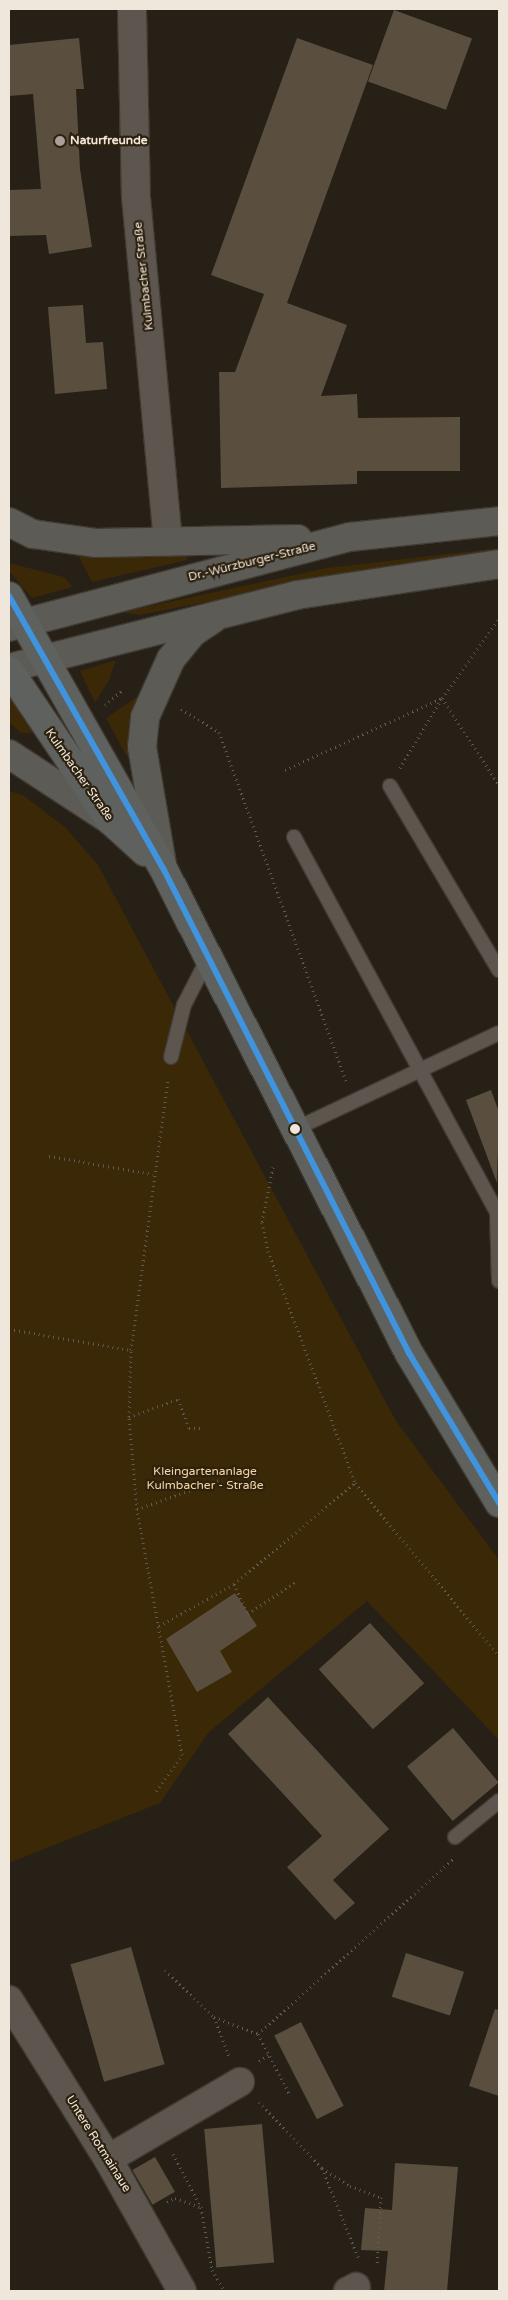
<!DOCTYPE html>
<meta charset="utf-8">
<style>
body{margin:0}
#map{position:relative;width:508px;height:2300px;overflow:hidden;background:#262016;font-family:"Varela Round",sans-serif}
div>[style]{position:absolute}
.green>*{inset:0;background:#3b2807}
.building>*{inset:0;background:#5a4f3e;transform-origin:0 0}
.path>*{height:3px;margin-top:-1.5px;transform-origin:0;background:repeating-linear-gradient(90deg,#5f5a53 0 1px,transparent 0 5px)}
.roads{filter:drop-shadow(1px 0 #403a33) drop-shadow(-1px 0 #403a33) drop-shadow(0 1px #403a33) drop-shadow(0 -1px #403a33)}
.lane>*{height:14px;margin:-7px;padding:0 7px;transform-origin:7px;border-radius:7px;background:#5c564f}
.street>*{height:28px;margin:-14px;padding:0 14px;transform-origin:14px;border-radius:14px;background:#5c564f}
.secondary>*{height:28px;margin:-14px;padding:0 14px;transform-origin:14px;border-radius:14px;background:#5c5b56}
.primary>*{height:28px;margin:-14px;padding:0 14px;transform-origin:14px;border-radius:14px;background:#5f615e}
.bus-1>*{height:6px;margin:-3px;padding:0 3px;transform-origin:3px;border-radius:3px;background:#4094de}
.dots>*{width:14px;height:14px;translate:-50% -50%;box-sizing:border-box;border:2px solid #2d210f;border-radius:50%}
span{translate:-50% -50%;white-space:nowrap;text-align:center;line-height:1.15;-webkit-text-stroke:4.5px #2d210f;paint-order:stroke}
.poi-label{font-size:12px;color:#f0e7dc;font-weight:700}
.left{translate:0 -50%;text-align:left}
.street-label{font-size:12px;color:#f0e7dc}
.park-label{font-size:12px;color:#f8d4a2}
.frame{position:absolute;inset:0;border:10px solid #f0e7dc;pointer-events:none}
</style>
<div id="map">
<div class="green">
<div style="clip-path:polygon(499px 548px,499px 555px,352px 574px,139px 615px,122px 612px,327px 568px)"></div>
<div style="clip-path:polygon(185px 553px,188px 560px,92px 582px,78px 555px)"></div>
<div style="clip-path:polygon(9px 563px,64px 577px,73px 587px,32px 598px,9px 571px)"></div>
<div style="clip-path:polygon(116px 660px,109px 680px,95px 703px,80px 671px)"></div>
<div style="clip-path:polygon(9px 694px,12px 694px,37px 733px,21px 733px,9px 722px)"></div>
<div style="clip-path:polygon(141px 694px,132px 754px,127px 757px,106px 718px)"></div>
<div style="clip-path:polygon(9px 791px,23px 795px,66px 828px,98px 865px,396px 1421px,499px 1560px,499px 1740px,367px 1601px,209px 1732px,160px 1803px,9px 1863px)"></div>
</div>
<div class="building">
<div style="left:394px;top:10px;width:83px;height:76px;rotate:20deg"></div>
<div style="clip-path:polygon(79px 38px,84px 89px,76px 89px,80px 169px,92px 247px,49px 254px,46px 235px,9px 236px,9px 190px,41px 189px,33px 94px,9px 96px,9px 45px)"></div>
<div style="clip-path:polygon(297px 38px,373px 65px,287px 303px,347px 325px,321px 396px,357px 394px,358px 418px,460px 417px,460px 471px,357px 471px,357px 484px,221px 488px,219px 372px,235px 372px,264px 294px,211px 275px)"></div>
<div style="clip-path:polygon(83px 305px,86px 343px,103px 342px,107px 389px,55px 394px,48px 307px)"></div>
<div style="clip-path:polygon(491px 1090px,499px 1112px,497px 1183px,466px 1100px)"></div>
<div style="clip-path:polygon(235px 1593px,257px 1626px,220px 1651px,232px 1672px,197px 1692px,166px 1639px)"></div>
<div style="left:370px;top:1623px;width:81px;height:69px;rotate:48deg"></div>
<div style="clip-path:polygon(268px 1697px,389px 1829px,333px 1880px,355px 1903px,335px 1920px,287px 1867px,322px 1836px,228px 1734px)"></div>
<div style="left:453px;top:1728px;width:71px;height:60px;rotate:50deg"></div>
<div style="left:131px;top:1947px;width:122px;height:63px;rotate:74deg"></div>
<div style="left:406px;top:1953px;width:61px;height:46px;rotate:18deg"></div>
<div style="clip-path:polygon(495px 2009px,499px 2010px,499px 2096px,469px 2086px)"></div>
<div style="left:301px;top:2022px;width:94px;height:30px;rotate:63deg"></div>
<div style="left:262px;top:2124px;width:139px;height:58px;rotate:85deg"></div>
<div style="left:155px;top:2157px;width:40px;height:26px;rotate:60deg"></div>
<div style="clip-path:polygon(395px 2163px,458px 2167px,447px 2291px,384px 2291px,388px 2251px,361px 2250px,365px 2208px,392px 2210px)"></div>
</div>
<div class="path">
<div style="left:105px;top:705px;width:23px;rotate:-40deg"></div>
<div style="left:181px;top:709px;width:44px;rotate:31.2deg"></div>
<div style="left:219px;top:732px;width:371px;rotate:70deg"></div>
<div style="left:400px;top:768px;width:82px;rotate:-59deg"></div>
<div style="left:442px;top:698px;width:104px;rotate:56.8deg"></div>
<div style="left:285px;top:770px;width:173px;rotate:-24.6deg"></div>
<div style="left:442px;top:698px;width:97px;rotate:-54.2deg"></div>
<div style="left:49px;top:1156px;width:105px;rotate:9.9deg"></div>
<div style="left:273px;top:1167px;width:56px;rotate:101.3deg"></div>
<div style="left:262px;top:1222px;width:30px;rotate:78deg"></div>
<div style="left:268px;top:1251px;width:248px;rotate:69.4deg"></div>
<div style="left:355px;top:1483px;width:225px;rotate:50.2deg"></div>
<div style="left:9px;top:1329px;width:124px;rotate:9.8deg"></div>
<div style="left:129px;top:1417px;width:52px;rotate:-20.2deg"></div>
<div style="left:178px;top:1399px;width:31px;rotate:69deg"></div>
<div style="left:189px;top:1428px;width:15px"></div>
<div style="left:137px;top:1509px;width:90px;rotate:-19.4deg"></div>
<div style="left:234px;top:1584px;width:33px;rotate:65deg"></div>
<div style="left:248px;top:1614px;width:58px;rotate:-34.5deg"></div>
<div style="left:159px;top:1626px;width:86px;rotate:-29.2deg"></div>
<div style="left:234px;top:1584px;width:158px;rotate:-39.9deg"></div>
<div style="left:156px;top:1791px;width:44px;rotate:-54.2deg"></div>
<div style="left:182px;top:1755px;width:250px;rotate:-100.4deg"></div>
<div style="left:137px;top:1509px;width:92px;rotate:-95deg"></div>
<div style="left:129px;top:1417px;width:67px;rotate:-88.3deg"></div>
<div style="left:131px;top:1350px;width:274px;rotate:-82.2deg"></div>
<div style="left:165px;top:1970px;width:68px;rotate:43.8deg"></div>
<div style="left:214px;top:2017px;width:47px;rotate:21.1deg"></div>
<div style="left:258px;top:2034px;width:69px;rotate:62.3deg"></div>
<div style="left:214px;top:2017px;width:42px;rotate:69deg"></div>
<div style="left:258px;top:2034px;width:262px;rotate:-41.9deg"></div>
<div style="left:259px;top:2061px;width:12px;rotate:-31deg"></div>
<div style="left:259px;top:2102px;width:91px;rotate:46.3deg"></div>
<div style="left:322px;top:2168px;width:33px;rotate:33deg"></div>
<div style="left:350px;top:2186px;width:33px;rotate:20deg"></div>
<div style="left:381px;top:2197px;width:69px;rotate:93.3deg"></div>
<div style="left:173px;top:2154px;width:60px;rotate:62.2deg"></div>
<div style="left:201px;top:2207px;width:64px;rotate:80.1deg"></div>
<div style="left:212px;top:2270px;width:25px;rotate:58deg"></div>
<div style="left:322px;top:2168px;width:98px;rotate:67.9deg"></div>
<div style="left:167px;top:2202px;width:9px;rotate:-27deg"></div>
<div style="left:175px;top:2198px;width:27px;rotate:20deg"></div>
</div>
<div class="roads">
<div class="lane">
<div style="left:390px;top:786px;width:214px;rotate:59.4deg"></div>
<div style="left:294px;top:837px;width:427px;rotate:61.6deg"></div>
<div style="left:497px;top:1213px;width:68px;rotate:88.3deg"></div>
<div style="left:171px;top:1057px;width:54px;rotate:-76deg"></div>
<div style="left:184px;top:1005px;width:53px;rotate:-62.9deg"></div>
<div style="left:295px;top:1129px;width:225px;rotate:-25.2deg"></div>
<div style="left:455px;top:1837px;width:57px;rotate:-39.3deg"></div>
</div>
<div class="street">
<div style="left:132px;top:9px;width:188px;rotate:88.8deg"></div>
<div style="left:136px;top:197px;width:346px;rotate:84.7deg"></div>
<div style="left:9px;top:2000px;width:187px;rotate:58.1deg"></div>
<div style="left:108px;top:2159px;width:151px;rotate:60.7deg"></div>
<div style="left:108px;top:2159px;width:153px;rotate:-30.3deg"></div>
<div style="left:348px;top:2291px;width:9px;rotate:-27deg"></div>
</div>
<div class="secondary">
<div style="left:9px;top:522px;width:27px;rotate:27deg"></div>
<div style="left:33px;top:534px;width:64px;rotate:8.1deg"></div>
<div style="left:96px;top:543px;width:202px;rotate:-1.1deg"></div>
<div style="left:9px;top:627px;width:353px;rotate:-14.8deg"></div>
<div style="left:350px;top:537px;width:150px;rotate:-6.1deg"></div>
<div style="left:9px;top:668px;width:297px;rotate:-14.2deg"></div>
<div style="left:297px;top:595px;width:204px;rotate:-8.7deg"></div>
<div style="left:9px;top:754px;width:121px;rotate:33.2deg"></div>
<div style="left:162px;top:864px;width:119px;rotate:-99.7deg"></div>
<div style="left:142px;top:747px;width:30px;rotate:-84deg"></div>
<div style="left:145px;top:717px;width:64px;rotate:-65.9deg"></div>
<div style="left:171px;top:659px;width:33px;rotate:-51deg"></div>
<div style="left:192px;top:633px;width:25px;rotate:-34deg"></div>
</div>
<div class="primary">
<div style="left:9px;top:596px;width:313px;rotate:60.5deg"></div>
<div style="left:163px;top:868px;width:544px;rotate:63.11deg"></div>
<div style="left:409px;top:1353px;width:175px;rotate:59deg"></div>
<div style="left:9px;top:670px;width:182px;rotate:56deg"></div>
<div style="left:111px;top:821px;width:46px;rotate:42.4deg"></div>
</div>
</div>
<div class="bus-1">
<div style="left:9px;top:596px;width:313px;rotate:60.5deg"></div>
<div style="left:163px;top:868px;width:544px;rotate:63.11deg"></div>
<div style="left:409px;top:1353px;width:175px;rotate:59deg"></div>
</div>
<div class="dots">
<div style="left:60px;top:141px;background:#a9a197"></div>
<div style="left:295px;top:1129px;background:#f0e7dc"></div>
</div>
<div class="poi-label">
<span class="left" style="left:70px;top:141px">Naturfreunde</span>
</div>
<div class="street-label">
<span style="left:144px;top:276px;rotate:-96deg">Kulmbacher Straße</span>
<span style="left:252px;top:562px;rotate:-14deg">Dr.-Würzburger-Straße</span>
<span style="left:79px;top:775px;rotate:55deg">Kulmbacher Straße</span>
<span style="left:98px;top:2144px;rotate:58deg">Untere Rotmainaue</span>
</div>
<div class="park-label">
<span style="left:205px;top:1479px">Kleingartenanlage<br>Kulmbacher - Straße</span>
</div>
<div class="frame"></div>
</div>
